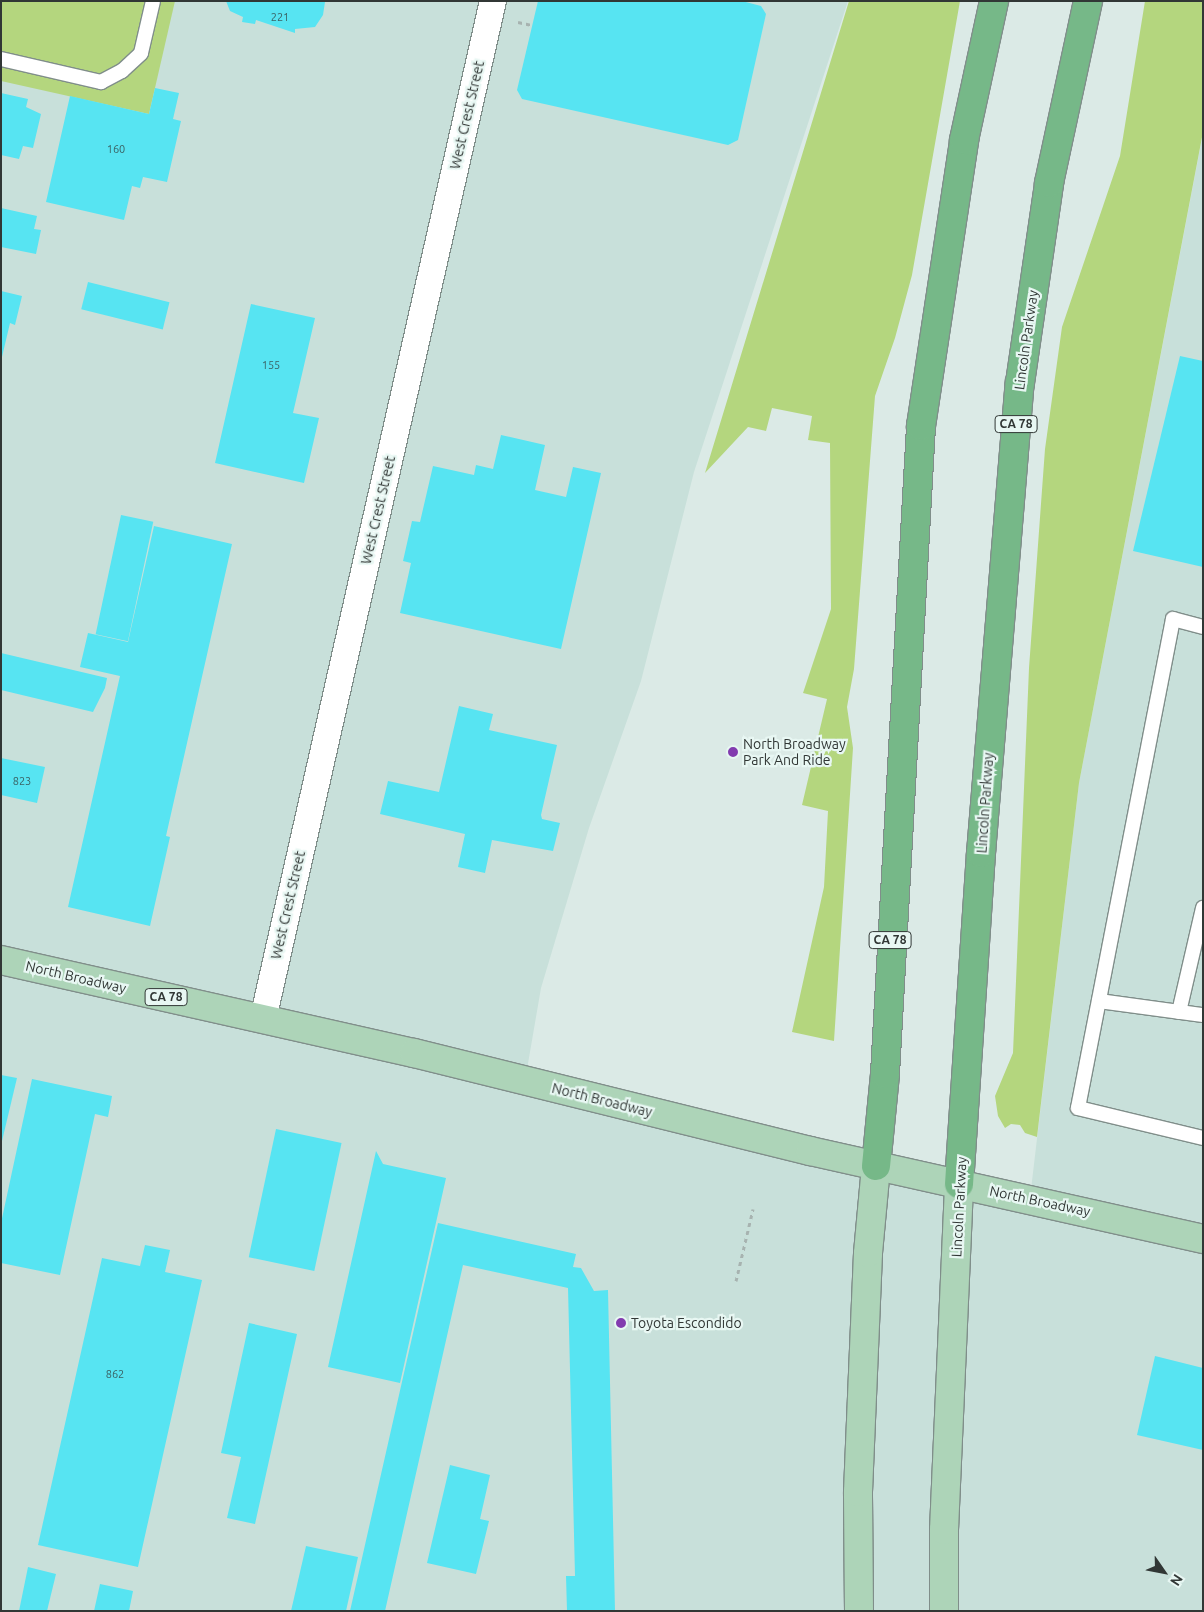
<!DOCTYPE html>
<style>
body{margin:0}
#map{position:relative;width:1204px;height:1612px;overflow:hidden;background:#dbeae6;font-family:Ubuntu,sans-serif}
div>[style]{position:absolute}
.built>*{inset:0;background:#c8e0da}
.green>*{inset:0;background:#b4d67e}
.building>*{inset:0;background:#57e4f2;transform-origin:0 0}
.path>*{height:3px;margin-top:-1.5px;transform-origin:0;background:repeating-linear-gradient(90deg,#a7b3b0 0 4px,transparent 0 8px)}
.roads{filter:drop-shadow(1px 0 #808e8a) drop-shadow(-1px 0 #808e8a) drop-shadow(0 1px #808e8a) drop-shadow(0 -1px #808e8a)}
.lane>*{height:14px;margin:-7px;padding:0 7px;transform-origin:7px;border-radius:7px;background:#fff}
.street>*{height:26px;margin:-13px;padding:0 13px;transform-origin:13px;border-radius:13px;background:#fff}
.primary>*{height:28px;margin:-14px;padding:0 14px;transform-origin:14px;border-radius:14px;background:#add4b8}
.highway>*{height:28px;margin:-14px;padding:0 14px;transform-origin:14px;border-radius:14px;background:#76b888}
.dots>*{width:14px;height:14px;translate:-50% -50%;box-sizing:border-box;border:2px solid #e8f7f3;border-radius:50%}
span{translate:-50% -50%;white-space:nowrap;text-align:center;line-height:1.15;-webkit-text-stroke:4.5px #e8f7f3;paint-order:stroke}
.number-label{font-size:11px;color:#3a6264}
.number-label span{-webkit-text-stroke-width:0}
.shield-label span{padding:1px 4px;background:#e8f7f3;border:1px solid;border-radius:4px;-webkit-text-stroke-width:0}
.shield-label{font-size:12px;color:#313735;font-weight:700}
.street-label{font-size:14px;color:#313735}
.poi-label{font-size:14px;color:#313735}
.left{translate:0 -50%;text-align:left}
.frame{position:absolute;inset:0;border:2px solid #313735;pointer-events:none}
.north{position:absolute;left:1139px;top:1547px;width:50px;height:50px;-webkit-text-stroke:4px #e8f7f3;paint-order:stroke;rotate:123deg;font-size:14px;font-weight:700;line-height:20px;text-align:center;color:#313735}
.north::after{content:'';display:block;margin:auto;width:18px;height:22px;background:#313735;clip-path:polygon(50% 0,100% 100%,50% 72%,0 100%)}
</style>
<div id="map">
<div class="built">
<div style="clip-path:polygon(1px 1px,848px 1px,694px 472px,641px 681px,589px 828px,541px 988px,525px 1081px,1030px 1198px,1079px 783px,1203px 133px,1203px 1611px,1px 1611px)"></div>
</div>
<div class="green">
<div style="clip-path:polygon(1px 1px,175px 1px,149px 114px,1px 81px)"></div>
<div style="clip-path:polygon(849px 1px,960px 1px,912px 275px,895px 338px,875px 396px,854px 669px,847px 707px,853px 748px,834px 1041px,792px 1032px,824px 887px,828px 811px,802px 805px,827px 699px,803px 693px,831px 609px,830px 443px,808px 440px,812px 416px,772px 408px,766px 431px,748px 427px,705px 473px)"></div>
<div style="clip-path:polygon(1145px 1px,1203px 1px,1203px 132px,1079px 783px,1037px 1137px,1025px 1133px,1020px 1125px,1011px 1124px,1005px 1128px,998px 1116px,995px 1096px,1013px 1053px,1029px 668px,1045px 449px,1062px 327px,1120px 156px)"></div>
</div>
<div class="building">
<div style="clip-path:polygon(226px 1px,321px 1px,325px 2px,323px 15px,315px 27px,295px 29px,295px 33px,256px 20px,255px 24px,242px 22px,243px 17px,230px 11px)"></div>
<div style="clip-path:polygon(538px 1px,742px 1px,761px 6px,766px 14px,738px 140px,728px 145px,522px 99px,517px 90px)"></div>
<div style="clip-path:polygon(155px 88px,179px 93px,173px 119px,181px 121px,167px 182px,143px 177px,140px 188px,132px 186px,124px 220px,46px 202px,70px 96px,149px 114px)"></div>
<div style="clip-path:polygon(1px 93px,28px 99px,26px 107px,41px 114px,33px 148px,23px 146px,19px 159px,1px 155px)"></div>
<div style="clip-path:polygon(1px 208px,37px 216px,34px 229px,41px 230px,36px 254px,1px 247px)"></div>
<div style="left:88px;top:282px;width:84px;height:28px;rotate:14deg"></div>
<div style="clip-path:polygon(1px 291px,22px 296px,15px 325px,10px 323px,2px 357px)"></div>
<div style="clip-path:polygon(251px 304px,315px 318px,293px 413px,319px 418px,304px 483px,215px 463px)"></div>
<div style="clip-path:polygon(1180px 356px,1203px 361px,1203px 567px,1133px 551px)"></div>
<div style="clip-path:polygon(501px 435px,545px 445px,535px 490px,566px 497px,573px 467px,601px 473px,561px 649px,400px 613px,411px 563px,403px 561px,412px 521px,420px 522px,433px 466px,474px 475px,476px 465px,493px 469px)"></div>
<div style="left:121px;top:515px;width:33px;height:122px;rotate:12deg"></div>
<div style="clip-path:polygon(154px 526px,232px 544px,166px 836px,170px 837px,150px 926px,68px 907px,120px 676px,80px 667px,88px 633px,128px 642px)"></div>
<div style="clip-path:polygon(1px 653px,107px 678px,105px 688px,93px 712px,1px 690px)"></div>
<div style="clip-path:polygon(459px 706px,493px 714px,489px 730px,557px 745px,541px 815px,542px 819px,560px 823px,553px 851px,492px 840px,485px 873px,458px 867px,465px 834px,380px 814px,388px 781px,439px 792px)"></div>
<div style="clip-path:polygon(1px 758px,45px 767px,37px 803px,1px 795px)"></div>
<div style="clip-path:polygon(1px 1075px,17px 1078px,2px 1141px,1px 1141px)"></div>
<div style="clip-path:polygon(32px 1079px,112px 1096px,108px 1117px,95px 1114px,60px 1275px,1px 1263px,1px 1223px)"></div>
<div style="left:276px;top:1129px;width:67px;height:131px;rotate:12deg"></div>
<div style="clip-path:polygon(376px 1151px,383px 1164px,446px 1178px,400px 1383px,328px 1367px)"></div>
<div style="clip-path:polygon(438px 1223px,576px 1254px,573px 1267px,581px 1268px,594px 1291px,608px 1290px,615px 1611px,567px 1611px,566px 1576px,575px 1576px,568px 1288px,463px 1265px,385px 1611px,350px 1611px)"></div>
<div style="clip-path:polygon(145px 1245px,170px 1250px,165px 1272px,202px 1280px,138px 1567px,38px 1545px,102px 1258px,140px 1266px)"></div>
<div style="clip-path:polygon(249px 1323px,297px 1334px,255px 1524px,227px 1518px,241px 1457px,221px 1453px)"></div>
<div style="clip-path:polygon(1155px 1356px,1203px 1368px,1203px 1450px,1137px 1435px)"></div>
<div style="clip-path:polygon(450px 1465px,490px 1475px,480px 1519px,489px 1521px,476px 1574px,427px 1563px)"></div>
<div style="clip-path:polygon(306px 1546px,358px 1557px,346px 1611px,291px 1611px)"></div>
<div style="clip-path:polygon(28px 1567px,56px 1574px,47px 1611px,19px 1611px)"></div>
<div style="clip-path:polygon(100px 1584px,133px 1591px,129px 1611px,94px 1611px)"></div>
</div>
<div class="path">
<div style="left:518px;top:22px;width:14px;rotate:12deg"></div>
<div style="left:736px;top:1281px;width:74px;rotate:-76.7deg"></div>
</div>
<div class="roads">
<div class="lane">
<div style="left:1px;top:59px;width:103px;rotate:13deg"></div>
<div style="left:101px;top:82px;width:24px;rotate:-28deg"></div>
<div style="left:122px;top:71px;width:26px;rotate:-43deg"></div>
<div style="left:141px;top:53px;width:53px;rotate:-77deg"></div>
<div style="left:1203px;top:627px;width:31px;rotate:-165deg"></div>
<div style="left:1173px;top:619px;width:498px;rotate:101deg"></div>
<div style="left:1078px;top:1108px;width:129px;rotate:13.5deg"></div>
<div style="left:1099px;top:1001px;width:105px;rotate:7.7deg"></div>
<div style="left:1179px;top:1012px;width:107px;rotate:-77deg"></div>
</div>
<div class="street">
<div style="left:263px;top:1019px;width:1044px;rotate:-77.27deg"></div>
</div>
<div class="primary">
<div style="left:1px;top:960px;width:423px;rotate:12.7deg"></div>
<div style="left:414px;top:1053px;width:408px;rotate:13.9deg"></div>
<div style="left:810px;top:1151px;width:403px;rotate:12.6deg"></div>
<div style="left:859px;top:1611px;width:119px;rotate:-90.5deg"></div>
<div style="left:858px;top:1492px;width:239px;rotate:-87.6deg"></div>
<div style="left:868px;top:1253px;width:87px;rotate:-84.7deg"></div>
<div style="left:944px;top:1611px;width:81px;rotate:-90deg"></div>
<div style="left:944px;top:1530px;width:346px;rotate:-87.5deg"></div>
</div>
<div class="highway">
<div style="left:876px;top:1166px;width:92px;rotate:-84.4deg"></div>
<div style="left:885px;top:1074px;width:649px;rotate:-86.82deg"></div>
<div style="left:921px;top:426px;width:289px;rotate:-81.4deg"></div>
<div style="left:964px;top:140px;width:142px;rotate:-77.8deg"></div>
<div style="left:959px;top:1184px;width:332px;rotate:-86.2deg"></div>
<div style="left:981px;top:853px;width:472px;rotate:-85.3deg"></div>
<div style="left:1020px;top:383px;width:202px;rotate:-81.7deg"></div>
<div style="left:1049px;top:183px;width:186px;rotate:-77.9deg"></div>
</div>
</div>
<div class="dots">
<div style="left:733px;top:752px;background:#823baf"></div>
<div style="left:621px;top:1323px;background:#823baf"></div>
</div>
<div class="number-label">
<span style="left:280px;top:17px">221</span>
<span style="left:116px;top:149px">160</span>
<span style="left:271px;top:365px">155</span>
<span style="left:22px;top:781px">823</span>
<span style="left:115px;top:1374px">862</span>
</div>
<div class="shield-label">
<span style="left:1016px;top:424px">CA 78</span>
<span style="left:890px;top:940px">CA 78</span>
<span style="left:166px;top:997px">CA 78</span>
</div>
<div class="street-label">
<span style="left:467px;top:115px;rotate:-77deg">West Crest Street</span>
<span style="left:1026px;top:340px;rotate:-82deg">Lincoln Parkway</span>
<span style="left:378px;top:510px;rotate:-77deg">West Crest Street</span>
<span style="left:985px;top:803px;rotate:-86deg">Lincoln Parkway</span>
<span style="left:288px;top:905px;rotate:-77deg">West Crest Street</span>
<span style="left:76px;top:977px;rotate:13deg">North Broadway</span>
<span style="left:602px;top:1100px;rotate:14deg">North Broadway</span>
<span style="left:1040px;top:1201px;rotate:12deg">North Broadway</span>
<span style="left:959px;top:1207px;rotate:-87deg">Lincoln Parkway</span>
</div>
<div class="poi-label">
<span class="left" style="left:743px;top:752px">North Broadway<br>Park And Ride</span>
<span class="left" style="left:631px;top:1323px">Toyota Escondido</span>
</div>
<div class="frame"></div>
<div class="north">N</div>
</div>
